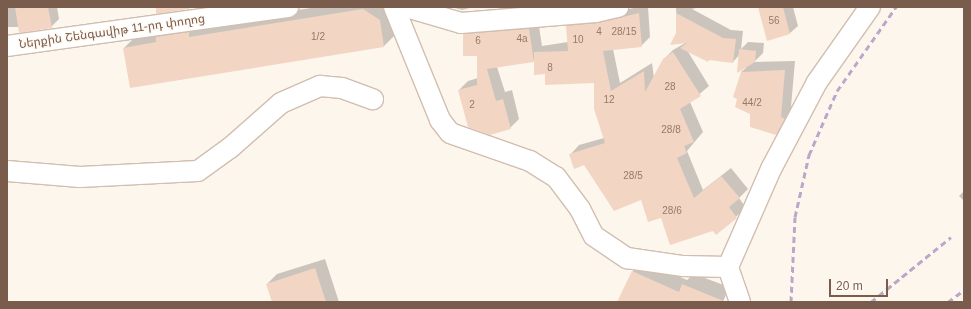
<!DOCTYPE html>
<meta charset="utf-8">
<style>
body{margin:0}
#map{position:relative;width:971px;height:309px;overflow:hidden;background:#fdf6ec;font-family:Arial,"Noto Sans Armenian",sans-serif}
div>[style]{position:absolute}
.shadow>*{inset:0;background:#0003}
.building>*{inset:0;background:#f3d5c3}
.roads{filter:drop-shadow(1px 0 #d1beb0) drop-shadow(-1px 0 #d1beb0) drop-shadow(0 1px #d1beb0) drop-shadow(0 -1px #d1beb0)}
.minor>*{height:20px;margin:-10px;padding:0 10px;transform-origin:10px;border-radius:10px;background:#fff}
.rail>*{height:3px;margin-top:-1.5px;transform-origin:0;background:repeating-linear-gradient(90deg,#b9a8c9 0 6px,transparent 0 10px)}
span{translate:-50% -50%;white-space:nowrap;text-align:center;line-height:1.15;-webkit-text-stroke:3px #fffaf3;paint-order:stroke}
.number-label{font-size:10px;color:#987a6a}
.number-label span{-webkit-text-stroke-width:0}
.street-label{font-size:12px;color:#7a5c4d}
.frame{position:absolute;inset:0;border:8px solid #7a5c4d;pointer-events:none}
.scale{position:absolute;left:829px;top:279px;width:59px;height:18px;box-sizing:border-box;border:2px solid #7a5c4d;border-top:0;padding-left:5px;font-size:12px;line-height:14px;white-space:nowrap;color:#7a5c4d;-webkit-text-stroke:3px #fffaf3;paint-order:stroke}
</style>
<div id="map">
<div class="shadow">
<div style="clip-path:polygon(7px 7px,57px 7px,59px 19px,51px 27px,7px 27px)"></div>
<div style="clip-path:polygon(317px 7px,389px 7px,396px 34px,384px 46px,124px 48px,136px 36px)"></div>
<div style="clip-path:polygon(451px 7px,474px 7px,462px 10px)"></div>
<div style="clip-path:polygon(638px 7px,648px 7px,650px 37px,641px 46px,613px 49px,620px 83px,652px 63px,654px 78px,664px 59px,673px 50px,687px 42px,677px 33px,676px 7px,700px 7px,692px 9px,731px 30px,743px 31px,741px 49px,748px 42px,764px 43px,763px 53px,754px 62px,795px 61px,791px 107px,794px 108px,786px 124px,776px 134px,751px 113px,741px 72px,746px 68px,740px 54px,733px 62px,687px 50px,709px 86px,690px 102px,703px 132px,687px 151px,703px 190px,731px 168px,748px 189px,739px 198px,746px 208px,716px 234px,713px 230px,662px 216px,642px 198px,570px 155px,579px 145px,604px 138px,595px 82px,546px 73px,535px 61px,497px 67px,505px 92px,512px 90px,519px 119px,510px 128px,459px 90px,468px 81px,478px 78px,478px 55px,464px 35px,473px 26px,538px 20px,542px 46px,568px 42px,567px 26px,576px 17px,608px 14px)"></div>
<div style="clip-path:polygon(759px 7px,793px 7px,798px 26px,790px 33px,768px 40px)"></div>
<div style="clip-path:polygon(964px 191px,964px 201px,959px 196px)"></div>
<div style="clip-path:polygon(325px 259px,339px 302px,273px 302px,267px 284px,277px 274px)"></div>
<div style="clip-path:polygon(643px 260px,687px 280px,694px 274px,729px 287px,723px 302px,618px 302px,633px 271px)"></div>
</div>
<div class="building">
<div style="clip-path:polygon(15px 7px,48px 7px,52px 28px,19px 33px)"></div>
<div style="clip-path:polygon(156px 7px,189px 7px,189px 9px,156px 14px)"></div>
<div style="clip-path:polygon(758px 7px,783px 7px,790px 34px,767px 41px)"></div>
<div style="clip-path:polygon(363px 9px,380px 20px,384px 47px,130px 88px,123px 48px,156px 42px,156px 37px,189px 32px,189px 37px)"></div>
<div style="clip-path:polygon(639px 13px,642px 47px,603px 51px,611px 91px,644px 71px,645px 92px,663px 59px,673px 52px,701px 96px,680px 109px,694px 142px,684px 146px,687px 153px,677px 158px,694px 198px,721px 176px,740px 198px,729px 207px,737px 218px,716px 235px,713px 231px,670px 245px,661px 218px,648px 222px,641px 200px,614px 211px,584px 165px,574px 169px,569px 154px,605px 143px,594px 109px,594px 83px,545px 85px,545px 74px,534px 75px,534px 52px,568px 51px,566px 26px,598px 23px)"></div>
<div style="clip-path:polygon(676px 13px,723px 38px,736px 39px,733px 63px,709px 60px,708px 62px,680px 48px,687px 43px,670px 45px,676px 33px)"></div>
<div style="clip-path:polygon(529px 29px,534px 62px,487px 69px,496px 101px,503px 99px,511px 129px,490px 135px,468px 127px,458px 90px,477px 85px,477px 56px,463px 56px,463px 34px)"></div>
<div style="clip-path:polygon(739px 49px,756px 51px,755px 62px,737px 73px)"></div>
<div style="clip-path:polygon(785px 70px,781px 117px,785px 119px,776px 135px,750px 127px,750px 114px,735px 107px,737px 99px,733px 97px,741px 72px)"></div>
<div style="clip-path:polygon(315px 268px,326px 302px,272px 302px,266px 284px)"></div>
<div style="clip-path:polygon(632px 271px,679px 292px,682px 284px,726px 302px,617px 302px)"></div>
</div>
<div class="roads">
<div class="minor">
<div style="left:394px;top:7px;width:122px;rotate:67.8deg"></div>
<div style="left:440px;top:120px;width:16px;rotate:52deg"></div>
<div style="left:450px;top:133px;width:85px;rotate:19.3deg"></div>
<div style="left:530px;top:161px;width:31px;rotate:32deg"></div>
<div style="left:556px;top:177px;width:40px;rotate:53deg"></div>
<div style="left:580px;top:209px;width:30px;rotate:63deg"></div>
<div style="left:594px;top:236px;width:40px;rotate:34deg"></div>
<div style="left:627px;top:258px;width:57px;rotate:8.1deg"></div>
<div style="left:683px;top:266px;width:45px;rotate:1.3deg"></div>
<div style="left:406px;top:7px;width:57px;rotate:16.2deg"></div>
<div style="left:461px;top:23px;width:135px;rotate:-4.7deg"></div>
<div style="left:596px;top:12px;width:23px;rotate:-13deg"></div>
<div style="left:7px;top:46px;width:284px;rotate:-7.9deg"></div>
<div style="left:7px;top:171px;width:73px;rotate:4.7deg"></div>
<div style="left:80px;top:177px;width:118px;rotate:-2.9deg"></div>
<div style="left:198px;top:171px;width:39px;rotate:-36deg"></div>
<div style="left:230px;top:148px;width:68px;rotate:-41.4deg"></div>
<div style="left:281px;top:103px;width:43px;rotate:-23.6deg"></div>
<div style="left:320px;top:86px;width:22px;rotate:5deg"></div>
<div style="left:342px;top:88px;width:33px;rotate:20deg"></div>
<div style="left:740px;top:302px;width:37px;rotate:-109deg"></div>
<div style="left:728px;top:267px;width:107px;rotate:-66.3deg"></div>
<div style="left:771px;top:169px;width:98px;rotate:-62.1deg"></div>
<div style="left:817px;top:82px;width:92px;rotate:-54.8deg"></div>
</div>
</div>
<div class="rail">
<div style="left:791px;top:302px;width:85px;rotate:-87.3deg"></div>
<div style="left:795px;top:217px;width:64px;rotate:-77.3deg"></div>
<div style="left:809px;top:155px;width:70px;rotate:-66.4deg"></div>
<div style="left:837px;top:91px;width:103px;rotate:-54.9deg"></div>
<div style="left:871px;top:302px;width:103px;rotate:-39.1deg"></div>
<div style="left:948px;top:302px;width:20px;rotate:-37deg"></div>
</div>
<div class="number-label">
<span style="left:774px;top:21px">56</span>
<span style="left:599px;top:32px">4</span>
<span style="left:624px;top:32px">28/15</span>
<span style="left:318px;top:37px">1/2</span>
<span style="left:522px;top:39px">4a</span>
<span style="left:578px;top:40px">10</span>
<span style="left:478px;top:41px">6</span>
<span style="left:550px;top:68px">8</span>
<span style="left:670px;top:87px">28</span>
<span style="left:609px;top:100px">12</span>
<span style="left:752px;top:103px">44/2</span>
<span style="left:472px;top:105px">2</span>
<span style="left:671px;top:130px">28/8</span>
<span style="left:633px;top:176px">28/5</span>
<span style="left:672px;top:211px">28/6</span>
</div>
<div class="street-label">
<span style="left:112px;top:32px;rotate:-8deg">Ներքին Շենգավիթ 11-րդ փողոց</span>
</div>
<div class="frame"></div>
<div class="scale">20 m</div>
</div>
